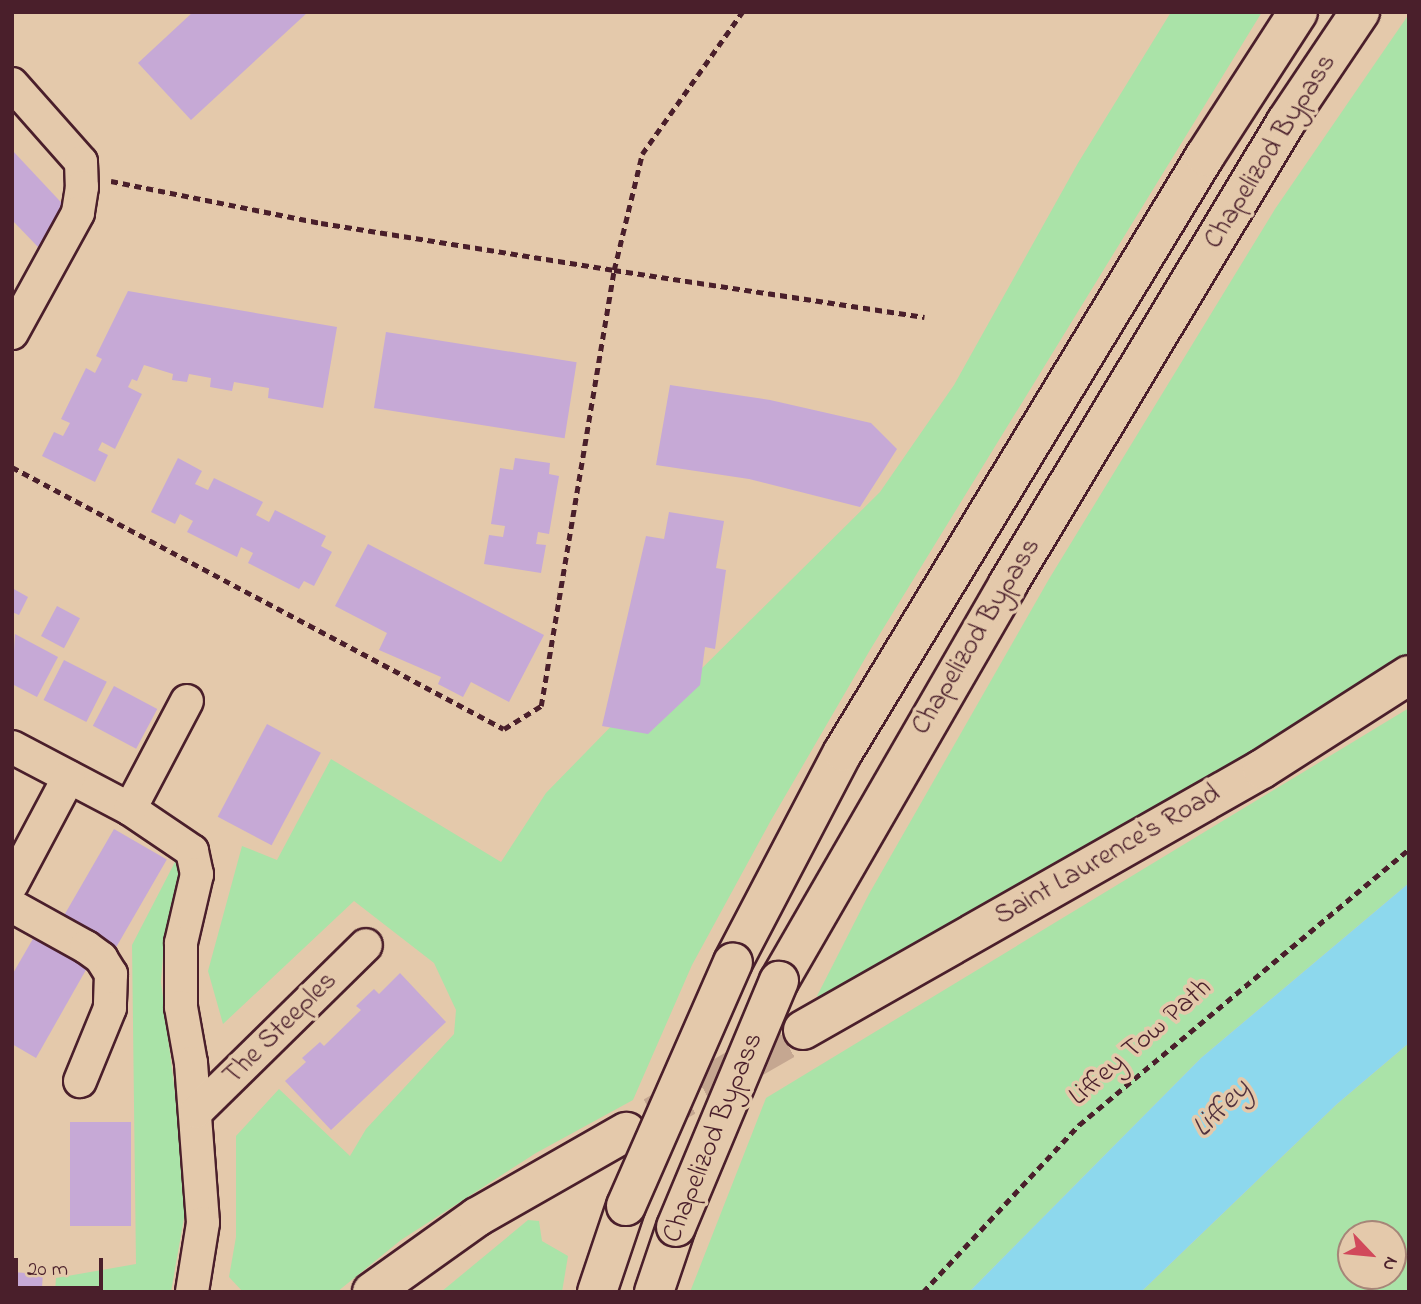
<!DOCTYPE html>
<style>
body{margin:0}
#map{position:relative;width:1421px;height:1304px;overflow:hidden;background:#e4c9ab;font-family:"Indie Flower",sans-serif}
div>[style]{position:absolute}
.green>*{inset:0;background:#aae3a8}
.water>*{inset:0;background:#8dd8ed}
.building>*{inset:0;background:#c6a9d6;transform-origin:0 0}
.tertiary-tunnel>*{height:38px;margin-top:-19px;transform-origin:0;background:repeating-linear-gradient(90deg,#c5a791 0 38px,transparent 0 57px)}
.path>*{height:4.5px;margin-top:-2.25px;transform-origin:0;background:repeating-linear-gradient(90deg,#4a1f2b 0 7px,transparent 0 12px)}
.roads{filter:drop-shadow(2px 0 #4a1f2b) drop-shadow(-2px 0 #4a1f2b) drop-shadow(0 2px #4a1f2b) drop-shadow(0 -2px #4a1f2b)}
.minor>*{height:32px;margin:-16px;padding:0 16px;transform-origin:16px;border-radius:16px;background:#e4c9ab}
.tertiary>*{height:38px;margin:-19px;padding:0 19px;transform-origin:19px;border-radius:19px;background:#e4c9ab}
.secondary>*{height:38px;margin:-19px;padding:0 19px;transform-origin:19px;border-radius:19px;background:#e4c9ab}
.bridges{filter:drop-shadow(2px 0 #4a1f2b) drop-shadow(-2px 0 #4a1f2b) drop-shadow(0 2px #4a1f2b) drop-shadow(0 -2px #4a1f2b)}
.secondary-bridge>*{height:38px;margin:-19px;padding:0 19px;transform-origin:19px;border-radius:19px;background:#e4c9ab}
span{translate:-50% -50%;white-space:nowrap;text-align:center;line-height:1.15;-webkit-text-stroke:7px #e4c9ab;paint-order:stroke}
.street-label{font-size:28px;color:#4a1f2b}
.water-label{font-size:30px;color:#51323e;font-style:italic}
.frame{position:absolute;inset:0;border:14px solid #4a1f2b;pointer-events:none}
.north{position:absolute;left:1337px;top:1220px;width:70px;height:70px;box-sizing:border-box;background:#e4c9ab;border:2px solid #a68578;border-radius:50%;rotate:116deg;font-size:19px;font-weight:700;line-height:28px;text-align:center;color:#4a1f2b}
.north::after{content:'';display:block;margin:auto;width:24px;height:32px;background:#d1495b;clip-path:polygon(50% 0,100% 100%,50% 72%,0 100%)}
.scale{position:absolute;left:14px;top:1258px;width:89px;height:32px;box-sizing:border-box;border:4px solid #4a1f2b;border-top:0;padding-left:9px;font-size:21px;line-height:24px;white-space:nowrap;color:#4a1f2b;-webkit-text-stroke:5px #e4c9ab;paint-order:stroke}
</style>
<div id="map">
<div class="green">
<div style="clip-path:polygon(1171px 12px,1262px 12px,870px 650px,770px 822px,692px 965px,633px 1100px,536px 1153px,401px 1240px,337px 1292px,243px 1292px,229px 1277px,236px 1237px,236px 1136px,279px 1089px,350px 1156px,366px 1129px,454px 1034px,456px 1010px,434px 963px,354px 901px,223px 1024px,208px 971px,242px 846px,277px 860px,331px 759px,501px 862px,546px 793px,628px 709px,684px 686px,880px 492px,954px 385px,1078px 163px)"></div>
<div style="clip-path:polygon(1409px 14px,1409px 661px,827px 1002px,817px 996px,869px 894px,1049px 579px,1275px 209px)"></div>
<div style="clip-path:polygon(1409px 708px,1409px 883px,1201px 1058px,969px 1292px,690px 1292px,766px 1098px)"></div>
<div style="clip-path:polygon(176px 860px,181px 872px,164px 942px,161px 982px,188px 1195px,171px 1292px,55px 1292px,56px 1278px,136px 1264px,132px 945px)"></div>
<div style="clip-path:polygon(evenodd,1409px 1043px,1409px 1292px,1141px 1292px,1337px 1104px,1409px 1043px,1351px 1234px,1393px 1234px,1393px 1276px,1351px 1276px,1351px 1234px)"></div>
<div style="clip-path:polygon(528px 1220px,539px 1221px,542px 1241px,568px 1256px,562px 1292px,441px 1292px)"></div>
</div>
<div class="water">
<div style="clip-path:polygon(1409px 883px,1409px 1043px,1337px 1104px,1141px 1292px,969px 1292px,1201px 1058px)"></div>
</div>
<div class="building">
<div style="clip-path:polygon(193px 12px,308px 12px,191px 120px,138px 63px)"></div>
<div style="clip-path:polygon(12px 150px,72px 214px,38px 247px,12px 220px)"></div>
<div style="clip-path:polygon(128px 291px,337px 327px,323px 408px,268px 398px,269px 388px,234px 382px,232px 391px,210px 387px,211px 378px,189px 374px,187px 382px,172px 380px,173px 374px,144px 365px,137px 381px,132px 379px,128px 387px,142px 394px,115px 449px,102px 442px,98px 450px,108px 455px,95px 482px,42px 456px,54px 432px,63px 436px,70px 423px,61px 419px,86px 368px,95px 373px,102px 359px,96px 356px)"></div>
<div style="left:386px;top:332px;width:193px;height:77px;rotate:9deg"></div>
<div style="clip-path:polygon(670px 385px,770px 400px,871px 423px,897px 449px,860px 507px,749px 479px,656px 465px)"></div>
<div style="clip-path:polygon(178px 458px,202px 471px,195px 484px,208px 490px,214px 478px,263px 502px,256px 515px,269px 522px,275px 510px,326px 536px,321px 546px,332px 552px,314px 586px,304px 581px,299px 589px,248px 563px,253px 553px,241px 547px,237px 557px,187px 532px,193px 521px,180px 514px,175px 524px,151px 512px)"></div>
<div style="clip-path:polygon(515px 458px,550px 463px,549px 474px,559px 476px,549px 534px,538px 532px,536px 544px,546px 545px,541px 573px,484px 564px,489px 535px,503px 537px,505px 526px,491px 524px,500px 468px,513px 470px)"></div>
<div style="clip-path:polygon(669px 512px,724px 521px,716px 568px,726px 570px,715px 649px,705px 647px,700px 685px,648px 734px,602px 726px,646px 536px,664px 539px)"></div>
<div style="clip-path:polygon(368px 544px,544px 635px,509px 702px,471px 682px,463px 697px,438px 684px,441px 677px,379px 650px,387px 633px,335px 606px)"></div>
<div style="clip-path:polygon(12px 588px,28px 597px,19px 615px,12px 612px)"></div>
<div style="left:57px;top:606px;width:26px;height:34px;rotate:28deg"></div>
<div style="clip-path:polygon(15px 634px,58px 657px,37px 697px,12px 684px)"></div>
<div style="left:64px;top:660px;width:48px;height:45px;rotate:27deg"></div>
<div style="left:114px;top:686px;width:49px;height:45px;rotate:28deg"></div>
<div style="left:267px;top:724px;width:61px;height:105px;rotate:28deg"></div>
<div style="left:114px;top:829px;width:61px;height:104px;rotate:30deg"></div>
<div style="clip-path:polygon(34px 937px,87px 968px,36px 1058px,12px 1044px,12px 975px)"></div>
<div style="clip-path:polygon(400px 973px,446px 1022px,331px 1130px,285px 1081px,306px 1062px,302px 1058px,320px 1042px,324px 1046px,361px 1010px,356px 1006px,374px 989px,379px 994px)"></div>
<div style="left:70px;top:1122px;width:61px;height:104px"></div>
<div style="left:12px;top:1272px;width:31px;height:20px;rotate:4deg"></div>
</div>
<div class="tertiary-tunnel">
<div style="left:653px;top:1116px;width:173px;rotate:-29.8deg"></div>
</div>
<div class="path">
<div style="left:111px;top:181px;width:214px;rotate:11.3deg"></div>
<div style="left:321px;top:223px;width:297px;rotate:9.1deg"></div>
<div style="left:614px;top:270px;width:119px;rotate:-76.4deg"></div>
<div style="left:642px;top:154px;width:174px;rotate:-54.8deg"></div>
<div style="left:12px;top:467px;width:557px;rotate:28.04deg"></div>
<div style="left:504px;top:729px;width:44px;rotate:-31.9deg"></div>
<div style="left:541px;top:706px;width:442px;rotate:-80.5deg"></div>
<div style="left:614px;top:270px;width:314px;rotate:8.6deg"></div>
<div style="left:923px;top:1292px;width:229px;rotate:-47deg"></div>
<div style="left:1079px;top:1125px;width:430px;rotate:-39.9deg"></div>
</div>
<div class="roads">
<div class="minor">
<div style="left:12px;top:84px;width:104px;rotate:48.5deg"></div>
<div style="left:81px;top:162px;width:25px;rotate:88deg"></div>
<div style="left:82px;top:187px;width:26px;rotate:99deg"></div>
<div style="left:78px;top:213px;width:137px;rotate:118.8deg"></div>
<div style="left:12px;top:747px;width:133px;rotate:27.7deg"></div>
<div style="left:130px;top:809px;width:75px;rotate:34.1deg"></div>
<div style="left:192px;top:851px;width:24px;rotate:78deg"></div>
<div style="left:197px;top:874px;width:71px;rotate:103.1deg"></div>
<div style="left:181px;top:943px;width:64px;rotate:90deg"></div>
<div style="left:181px;top:1007px;width:57px;rotate:79.9deg"></div>
<div style="left:191px;top:1063px;width:160px;rotate:85.7deg"></div>
<div style="left:203px;top:1223px;width:70px;rotate:99.1deg"></div>
<div style="left:130px;top:809px;width:122px;rotate:-62.2deg"></div>
<div style="left:12px;top:884px;width:121px;rotate:-62deg"></div>
<div style="left:12px;top:906px;width:85px;rotate:29deg"></div>
<div style="left:86px;top:947px;width:19px;rotate:36deg"></div>
<div style="left:101px;top:958px;width:19px;rotate:58deg"></div>
<div style="left:111px;top:974px;width:34px;rotate:92deg"></div>
<div style="left:110px;top:1008px;width:79px;rotate:112.3deg"></div>
<div style="left:196px;top:1112px;width:238px;rotate:-44.5deg"></div>
</div>
<div class="tertiary">
<div style="left:803px;top:1030px;width:528px;rotate:-29.62deg"></div>
<div style="left:1262px;top:769px;width:174px;rotate:-32.6deg"></div>
<div style="left:372px;top:1292px;width:129px;rotate:-35.5deg"></div>
<div style="left:477px;top:1217px;width:172px;rotate:-29.7deg"></div>
</div>
<div class="secondary">
<div style="left:733px;top:962px;width:237px;rotate:-62.4deg"></div>
<div style="left:843px;top:752px;width:697px;rotate:-58.73deg"></div>
<div style="left:1205px;top:156px;width:171px;rotate:-57.1deg"></div>
<div style="left:779px;top:981px;width:458px;rotate:-60deg"></div>
<div style="left:1008px;top:584px;width:539px;rotate:-58.96deg"></div>
<div style="left:1286px;top:122px;width:133px;rotate:-56.1deg"></div>
<div style="left:597px;top:1292px;width:91px;rotate:-71.4deg"></div>
<div style="left:654px;top:1292px;width:69px;rotate:-71.3deg"></div>
</div>
</div>
<div class="bridges">
<div class="secondary-bridge">
<div style="left:626px;top:1206px;width:266px;rotate:-66.3deg"></div>
<div style="left:676px;top:1227px;width:267px;rotate:-67.3deg"></div>
</div>
</div>
<div class="street-label">
<span style="left:1271px;top:152px;rotate:-58deg">Chapelizod Bypass</span>
<span style="left:977px;top:637px;rotate:-59deg">Chapelizod Bypass</span>
<span style="left:1108px;top:856px;rotate:-30deg">Saint Laurence's Road</span>
<span style="left:281px;top:1029px;rotate:-45deg">The Steeples</span>
<span style="left:1141px;top:1043px;rotate:-41deg">Liffey Tow Path</span>
<span style="left:714px;top:1138px;rotate:-68deg">Chapelizod Bypass</span>
</div>
<div class="water-label">
<span style="left:1222px;top:1109px;rotate:-45deg">Liffey</span>
</div>
<div class="frame"></div>
<div class="north">N</div>
<div class="scale">20 m</div>
</div>
